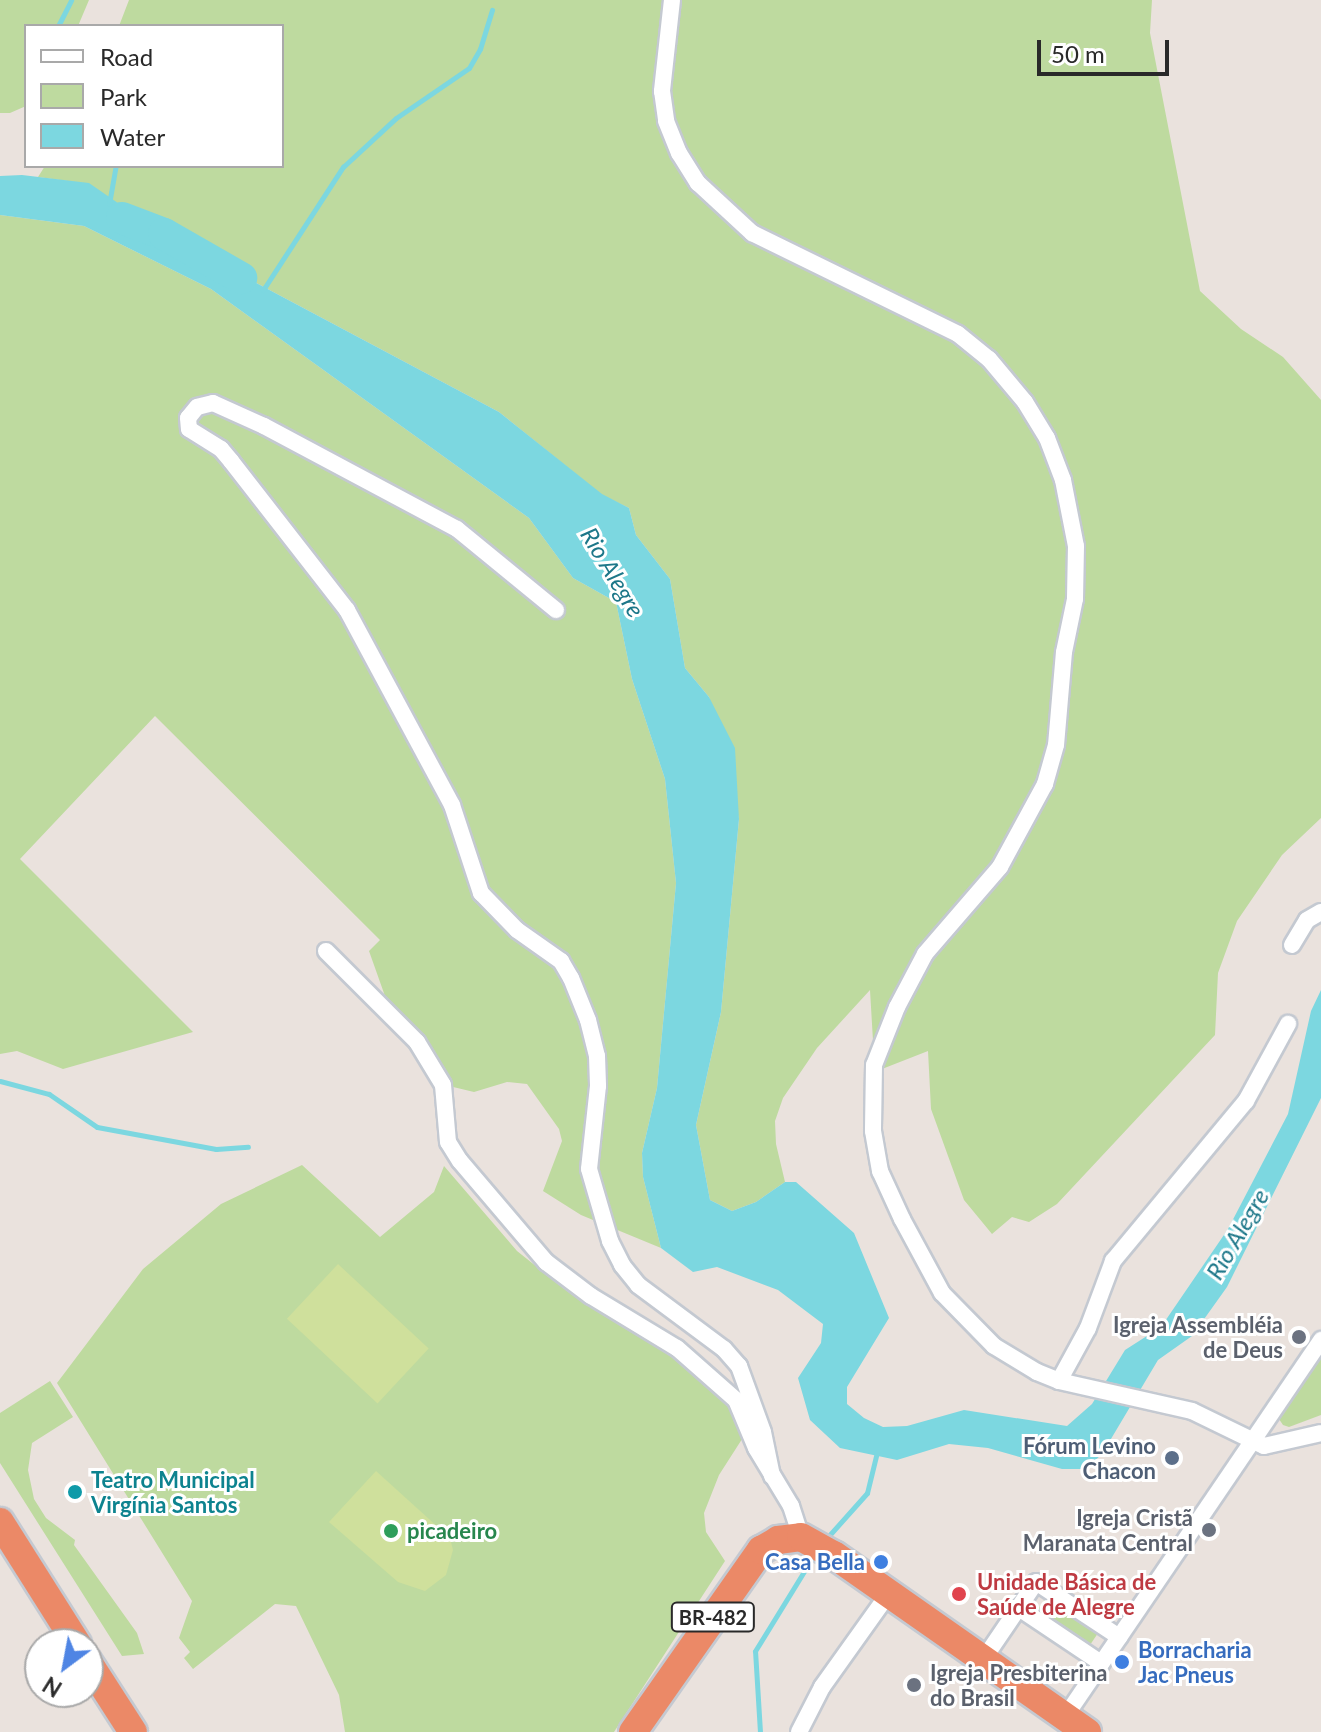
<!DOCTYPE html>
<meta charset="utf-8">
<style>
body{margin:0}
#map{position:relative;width:1321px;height:1732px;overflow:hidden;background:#eae2dd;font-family:Lato,sans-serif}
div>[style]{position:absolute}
.green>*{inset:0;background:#beda9f;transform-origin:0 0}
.pitch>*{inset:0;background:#cfe09c;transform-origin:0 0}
.water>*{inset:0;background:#7cd7e0}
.stream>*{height:5px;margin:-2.5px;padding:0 2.5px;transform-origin:2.5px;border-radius:2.5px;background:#7cd7e0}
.river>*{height:32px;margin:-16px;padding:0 16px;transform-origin:16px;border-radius:16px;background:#7cd7e0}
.roads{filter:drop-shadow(2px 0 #c4c9d1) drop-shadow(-2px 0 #c4c9d1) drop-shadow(0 2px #c4c9d1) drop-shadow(0 -2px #c4c9d1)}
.street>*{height:16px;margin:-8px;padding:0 8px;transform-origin:8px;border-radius:8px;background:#fff}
.highway>*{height:28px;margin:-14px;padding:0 14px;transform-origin:14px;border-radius:14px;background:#eb8967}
.dots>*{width:22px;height:22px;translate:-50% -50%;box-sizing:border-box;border:4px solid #fff;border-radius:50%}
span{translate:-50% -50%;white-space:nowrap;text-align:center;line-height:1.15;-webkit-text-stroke:6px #fff;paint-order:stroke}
.shield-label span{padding:2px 6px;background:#fff;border:2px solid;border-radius:6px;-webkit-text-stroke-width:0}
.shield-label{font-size:20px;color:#292929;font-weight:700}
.worship-label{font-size:22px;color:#5b616d;font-weight:700}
.right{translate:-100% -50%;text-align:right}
.left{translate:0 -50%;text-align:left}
.service-label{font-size:22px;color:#4e5e75;font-weight:700}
.culture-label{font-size:22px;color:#0d838f;font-weight:700}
.leisure-label{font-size:22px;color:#27864d;font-weight:700}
.shop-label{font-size:22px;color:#366cbe;font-weight:700}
.health-label{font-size:22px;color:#be3a42;font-weight:700}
.water-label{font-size:24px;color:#1d7789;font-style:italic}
.legend{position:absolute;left:24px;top:24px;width:260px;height:144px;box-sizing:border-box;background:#fff;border:2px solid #a9a9a9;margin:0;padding:10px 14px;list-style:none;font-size:24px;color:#292929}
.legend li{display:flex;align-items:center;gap:16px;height:40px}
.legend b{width:40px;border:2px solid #a9a9a9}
.north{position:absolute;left:24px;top:1628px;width:80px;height:80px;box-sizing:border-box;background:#fff;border:2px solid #a9a9a9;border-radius:50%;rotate:212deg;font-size:22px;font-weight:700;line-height:32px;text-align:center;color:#292929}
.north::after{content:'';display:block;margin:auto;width:28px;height:36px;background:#4f85e4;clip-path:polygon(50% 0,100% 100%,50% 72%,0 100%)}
.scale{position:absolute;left:1037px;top:40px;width:132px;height:36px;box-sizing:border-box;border:4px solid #292929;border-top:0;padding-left:10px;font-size:24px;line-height:28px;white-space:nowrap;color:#292929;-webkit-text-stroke:6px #fff;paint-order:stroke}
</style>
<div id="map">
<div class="green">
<div style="clip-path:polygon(0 0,89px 0,78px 26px,26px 26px,26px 106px,10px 113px,0 113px)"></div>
<div style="clip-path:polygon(129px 0,1152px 0,1150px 33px,1200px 291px,1241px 329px,1283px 357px,1321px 400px,1321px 818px,1282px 855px,1237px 921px,1218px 973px,1215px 1035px,1057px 1204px,1029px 1222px,1012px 1217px,992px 1234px,964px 1200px,931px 1109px,928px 1051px,882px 1069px,873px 1041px,870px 990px,817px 1048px,783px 1098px,775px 1121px,776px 1144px,785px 1182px,756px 1202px,732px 1211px,710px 1200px,696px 1125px,721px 1012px,739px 819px,709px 697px,685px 668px,670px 579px,636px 535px,629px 508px,602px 495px,499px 412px,217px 262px,186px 250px,89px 184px,38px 177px,45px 166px,282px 166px,282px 26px,119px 26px)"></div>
<div style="clip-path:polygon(0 215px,84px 226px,211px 289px,529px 518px,573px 578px,616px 602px,632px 679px,665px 779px,676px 883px,657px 1088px,642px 1153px,643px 1177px,661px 1248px,581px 1215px,543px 1191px,562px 1141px,559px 1129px,527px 1084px,507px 1082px,474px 1092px,449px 1086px,396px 1027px,369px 951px,380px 940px,155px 716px,20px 859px,193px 1032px,63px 1069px,17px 1051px,0 1054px)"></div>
<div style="clip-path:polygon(302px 1165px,380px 1237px,434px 1192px,444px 1166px,517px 1251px,571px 1294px,672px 1357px,728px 1404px,744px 1436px,719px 1475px,704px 1513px,706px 1532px,725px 1561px,614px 1732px,345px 1732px,339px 1695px,296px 1606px,275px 1604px,193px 1669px,184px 1658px,190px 1652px,179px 1638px,192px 1601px,57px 1383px,143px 1269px,221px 1204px)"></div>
<div style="clip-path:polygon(1321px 1349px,1321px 1415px,1289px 1427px,1283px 1425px,1277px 1416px)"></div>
<div style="clip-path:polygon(50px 1381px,73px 1417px,32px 1443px,28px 1470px,34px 1499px,46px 1518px,75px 1540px,74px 1545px,137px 1633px,144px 1654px,122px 1656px,0 1463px,0 1413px)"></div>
<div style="left:1047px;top:1596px;width:63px;height:18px;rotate:34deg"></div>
</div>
<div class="pitch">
<div style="left:338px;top:1264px;width:124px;height:75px;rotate:43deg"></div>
<div style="clip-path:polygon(376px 1471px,450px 1538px,453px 1550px,446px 1575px,425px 1591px,398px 1582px,329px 1522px)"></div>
</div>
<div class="water">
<div style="clip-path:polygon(22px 175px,89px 183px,186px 250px,217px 262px,499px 412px,602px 494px,629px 508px,636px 535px,670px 579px,685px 668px,709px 697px,735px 748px,739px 819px,721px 1012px,696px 1125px,710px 1200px,732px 1211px,756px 1202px,785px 1182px,796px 1182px,854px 1233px,889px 1318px,847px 1387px,847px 1404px,864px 1418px,883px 1427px,907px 1426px,964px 1410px,1067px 1426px,1092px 1404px,1125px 1350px,1161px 1327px,1228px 1229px,1288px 1114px,1311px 1011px,1321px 990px,1321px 1098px,1227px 1287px,1192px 1336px,1158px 1360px,1102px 1454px,1086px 1469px,1062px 1469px,988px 1448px,949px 1444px,897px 1460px,840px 1448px,810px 1420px,798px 1378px,821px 1343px,823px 1324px,778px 1290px,717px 1267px,693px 1272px,661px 1248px,643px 1177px,642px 1153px,657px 1088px,676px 883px,665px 779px,632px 679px,616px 602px,573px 578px,529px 518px,211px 289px,84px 226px,0 215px,0 176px)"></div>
</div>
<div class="stream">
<div style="left:58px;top:26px;width:29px;rotate:-63deg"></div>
<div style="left:109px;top:204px;width:39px;rotate:-80deg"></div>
<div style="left:263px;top:290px;width:147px;rotate:-57deg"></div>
<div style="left:343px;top:167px;width:72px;rotate:-42.8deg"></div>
<div style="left:396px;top:118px;width:88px;rotate:-34.4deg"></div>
<div style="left:469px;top:68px;width:22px;rotate:-60deg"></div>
<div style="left:480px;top:49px;width:41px;rotate:-72.9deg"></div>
<div style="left:0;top:1081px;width:51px;rotate:14.9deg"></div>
<div style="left:49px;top:1094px;width:58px;rotate:34.5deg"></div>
<div style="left:97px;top:1127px;width:121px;rotate:10.5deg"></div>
<div style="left:216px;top:1149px;width:32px;rotate:-4deg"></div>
<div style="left:825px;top:1540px;width:63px;rotate:-48.2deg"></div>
<div style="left:867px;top:1493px;width:42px;rotate:-76.3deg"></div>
<div style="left:760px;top:1732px;width:81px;rotate:-93.5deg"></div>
<div style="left:755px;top:1651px;width:113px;rotate:-58.4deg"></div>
</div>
<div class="river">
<div style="left:122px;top:218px;width:45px;rotate:20.9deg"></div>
<div style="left:164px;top:234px;width:89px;rotate:29.7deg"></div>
</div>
<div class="roads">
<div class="street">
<div style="left:672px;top:0;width:92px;rotate:96.3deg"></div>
<div style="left:662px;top:91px;width:30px;rotate:82deg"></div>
<div style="left:666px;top:121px;width:35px;rotate:68deg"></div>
<div style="left:679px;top:153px;width:36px;rotate:58deg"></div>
<div style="left:698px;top:183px;width:74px;rotate:42.8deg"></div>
<div style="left:752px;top:233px;width:229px;rotate:26.1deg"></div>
<div style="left:958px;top:334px;width:40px;rotate:39deg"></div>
<div style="left:989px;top:359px;width:56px;rotate:50.1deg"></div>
<div style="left:1025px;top:402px;width:42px;rotate:58.6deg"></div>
<div style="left:1047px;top:438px;width:45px;rotate:69.1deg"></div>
<div style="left:1063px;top:480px;width:67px;rotate:78.9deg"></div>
<div style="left:1076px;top:546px;width:53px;rotate:91.1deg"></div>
<div style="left:1075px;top:599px;width:54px;rotate:101.7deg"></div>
<div style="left:1064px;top:652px;width:93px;rotate:94.9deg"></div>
<div style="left:1056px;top:745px;width:41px;rotate:105.8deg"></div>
<div style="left:1045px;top:784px;width:94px;rotate:118.5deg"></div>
<div style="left:1000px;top:867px;width:115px;rotate:130.8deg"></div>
<div style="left:925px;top:954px;width:60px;rotate:117.8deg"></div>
<div style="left:897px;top:1007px;width:62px;rotate:111.6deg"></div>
<div style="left:874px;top:1065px;width:66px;rotate:90.9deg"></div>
<div style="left:873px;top:1131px;width:41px;rotate:80.1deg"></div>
<div style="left:880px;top:1171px;width:53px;rotate:65.4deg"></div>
<div style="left:902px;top:1219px;width:84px;rotate:61.6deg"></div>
<div style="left:942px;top:1293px;width:74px;rotate:45.5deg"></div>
<div style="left:994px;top:1346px;width:50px;rotate:31.2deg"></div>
<div style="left:1037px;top:1372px;width:24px;rotate:22deg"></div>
<div style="left:1059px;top:1381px;width:136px;rotate:12.7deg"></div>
<div style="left:1192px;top:1411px;width:80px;rotate:25.9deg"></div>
<div style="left:1264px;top:1446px;width:58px;rotate:-12.8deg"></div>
<div style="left:556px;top:610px;width:128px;rotate:-140.7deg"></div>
<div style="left:457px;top:529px;width:219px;rotate:-151.9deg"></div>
<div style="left:264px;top:426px;width:56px;rotate:-155.7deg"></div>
<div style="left:213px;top:403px;width:16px;rotate:166deg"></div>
<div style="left:197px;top:407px;width:14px;rotate:129deg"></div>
<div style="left:188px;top:418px;width:11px;rotate:85deg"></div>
<div style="left:189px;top:429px;width:38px;rotate:32deg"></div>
<div style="left:221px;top:449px;width:16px;rotate:50deg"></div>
<div style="left:231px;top:461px;width:189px;rotate:52.1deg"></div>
<div style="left:347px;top:610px;width:221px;rotate:61.7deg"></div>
<div style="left:452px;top:805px;width:93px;rotate:71.8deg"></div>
<div style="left:481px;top:893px;width:52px;rotate:45.8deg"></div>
<div style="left:517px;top:930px;width:54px;rotate:35.2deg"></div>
<div style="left:561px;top:961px;width:20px;rotate:60deg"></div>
<div style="left:571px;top:978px;width:45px;rotate:68deg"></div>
<div style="left:588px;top:1020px;width:37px;rotate:76deg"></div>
<div style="left:597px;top:1056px;width:30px;rotate:88deg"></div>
<div style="left:598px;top:1086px;width:83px;rotate:96.2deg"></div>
<div style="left:589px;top:1169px;width:75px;rotate:73.7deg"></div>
<div style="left:610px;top:1241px;width:27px;rotate:63deg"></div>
<div style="left:622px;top:1265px;width:26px;rotate:51deg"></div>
<div style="left:638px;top:1285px;width:107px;rotate:36.7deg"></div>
<div style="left:724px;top:1349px;width:23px;rotate:49deg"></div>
<div style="left:739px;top:1366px;width:70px;rotate:70deg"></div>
<div style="left:763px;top:1432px;width:45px;rotate:78.4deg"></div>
<div style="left:1292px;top:945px;width:29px;rotate:-59deg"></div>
<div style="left:1307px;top:920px;width:16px;rotate:-30deg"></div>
<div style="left:326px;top:951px;width:129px;rotate:45deg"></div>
<div style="left:417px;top:1042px;width:50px;rotate:58.8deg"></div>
<div style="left:443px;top:1085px;width:57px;rotate:85deg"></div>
<div style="left:448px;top:1142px;width:22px;rotate:58deg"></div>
<div style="left:460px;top:1161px;width:133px;rotate:49.6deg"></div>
<div style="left:546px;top:1262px;width:56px;rotate:37.1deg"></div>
<div style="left:591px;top:1296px;width:100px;rotate:31.2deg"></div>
<div style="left:677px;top:1348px;width:79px;rotate:41.4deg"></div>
<div style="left:736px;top:1400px;width:52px;rotate:67.4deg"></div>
<div style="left:756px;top:1448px;width:68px;rotate:58.9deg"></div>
<div style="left:791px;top:1506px;width:33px;rotate:72deg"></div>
<div style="left:1059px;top:1381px;width:60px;rotate:-61.3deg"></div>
<div style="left:1088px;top:1328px;width:72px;rotate:-69.5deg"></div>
<div style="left:1113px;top:1261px;width:208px;rotate:-50.3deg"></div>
<div style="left:1246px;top:1101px;width:88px;rotate:-61.4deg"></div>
<div style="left:1019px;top:1608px;width:99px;rotate:33.9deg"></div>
<div style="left:983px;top:1660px;width:94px;rotate:-55.8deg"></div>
<div style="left:1036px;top:1582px;width:100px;rotate:33.5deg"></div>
<div style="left:1065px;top:1717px;width:456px;rotate:-55.8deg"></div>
<div style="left:799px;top:1732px;width:51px;rotate:-62.9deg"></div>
<div style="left:822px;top:1687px;width:115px;rotate:-54.5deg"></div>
</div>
<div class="highway">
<div style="left:0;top:1522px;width:144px;rotate:57.7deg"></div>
<div style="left:88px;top:1662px;width:83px;rotate:57.3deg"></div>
<div style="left:633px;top:1732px;width:223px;rotate:-54.9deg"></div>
<div style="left:761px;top:1550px;width:20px;rotate:-30deg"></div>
<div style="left:778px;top:1540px;width:23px;rotate:-7deg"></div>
<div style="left:801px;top:1537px;width:38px;rotate:29deg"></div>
<div style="left:834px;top:1555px;width:309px;rotate:35deg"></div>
</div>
</div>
<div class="dots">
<div style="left:1299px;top:1337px;background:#6b7280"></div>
<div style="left:1172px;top:1458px;background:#5c6f8a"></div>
<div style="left:75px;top:1492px;background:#0f9aa8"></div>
<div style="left:1209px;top:1530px;background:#6b7280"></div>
<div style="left:391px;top:1531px;background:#2e9e5b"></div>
<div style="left:881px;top:1562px;background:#3f7fe0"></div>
<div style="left:959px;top:1594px;background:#e0444e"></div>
<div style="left:1122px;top:1662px;background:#3f7fe0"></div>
<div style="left:914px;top:1685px;background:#6b7280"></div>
</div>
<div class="shield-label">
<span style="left:713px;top:1617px">BR-482</span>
</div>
<div class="worship-label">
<span class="right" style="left:1283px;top:1337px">Igreja Assembléia<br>de Deus</span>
<span class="right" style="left:1193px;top:1530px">Igreja Cristã<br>Maranata Central</span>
<span class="left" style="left:930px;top:1685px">Igreja Presbiterina<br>do Brasil</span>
</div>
<div class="service-label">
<span class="right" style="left:1156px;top:1458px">Fórum Levino<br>Chacon</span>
</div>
<div class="culture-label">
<span class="left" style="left:91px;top:1492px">Teatro Municipal<br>Virgínia Santos</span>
</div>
<div class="leisure-label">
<span class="left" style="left:407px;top:1531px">picadeiro</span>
</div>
<div class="shop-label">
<span class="right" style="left:865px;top:1562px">Casa Bella</span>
<span class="left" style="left:1138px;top:1662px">Borracharia<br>Jac Pneus</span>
</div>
<div class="health-label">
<span class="left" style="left:977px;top:1594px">Unidade Básica de<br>Saúde de Alegre</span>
</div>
<div class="water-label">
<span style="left:613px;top:572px;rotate:59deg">Rio Alegre</span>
<span style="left:1237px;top:1234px;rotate:-60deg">Rio Alegre</span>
</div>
<ul class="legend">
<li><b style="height:10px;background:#fff"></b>Road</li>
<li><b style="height:22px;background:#beda9f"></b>Park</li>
<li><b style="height:22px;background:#7cd7e0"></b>Water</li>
</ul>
<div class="north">N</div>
<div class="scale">50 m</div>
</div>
